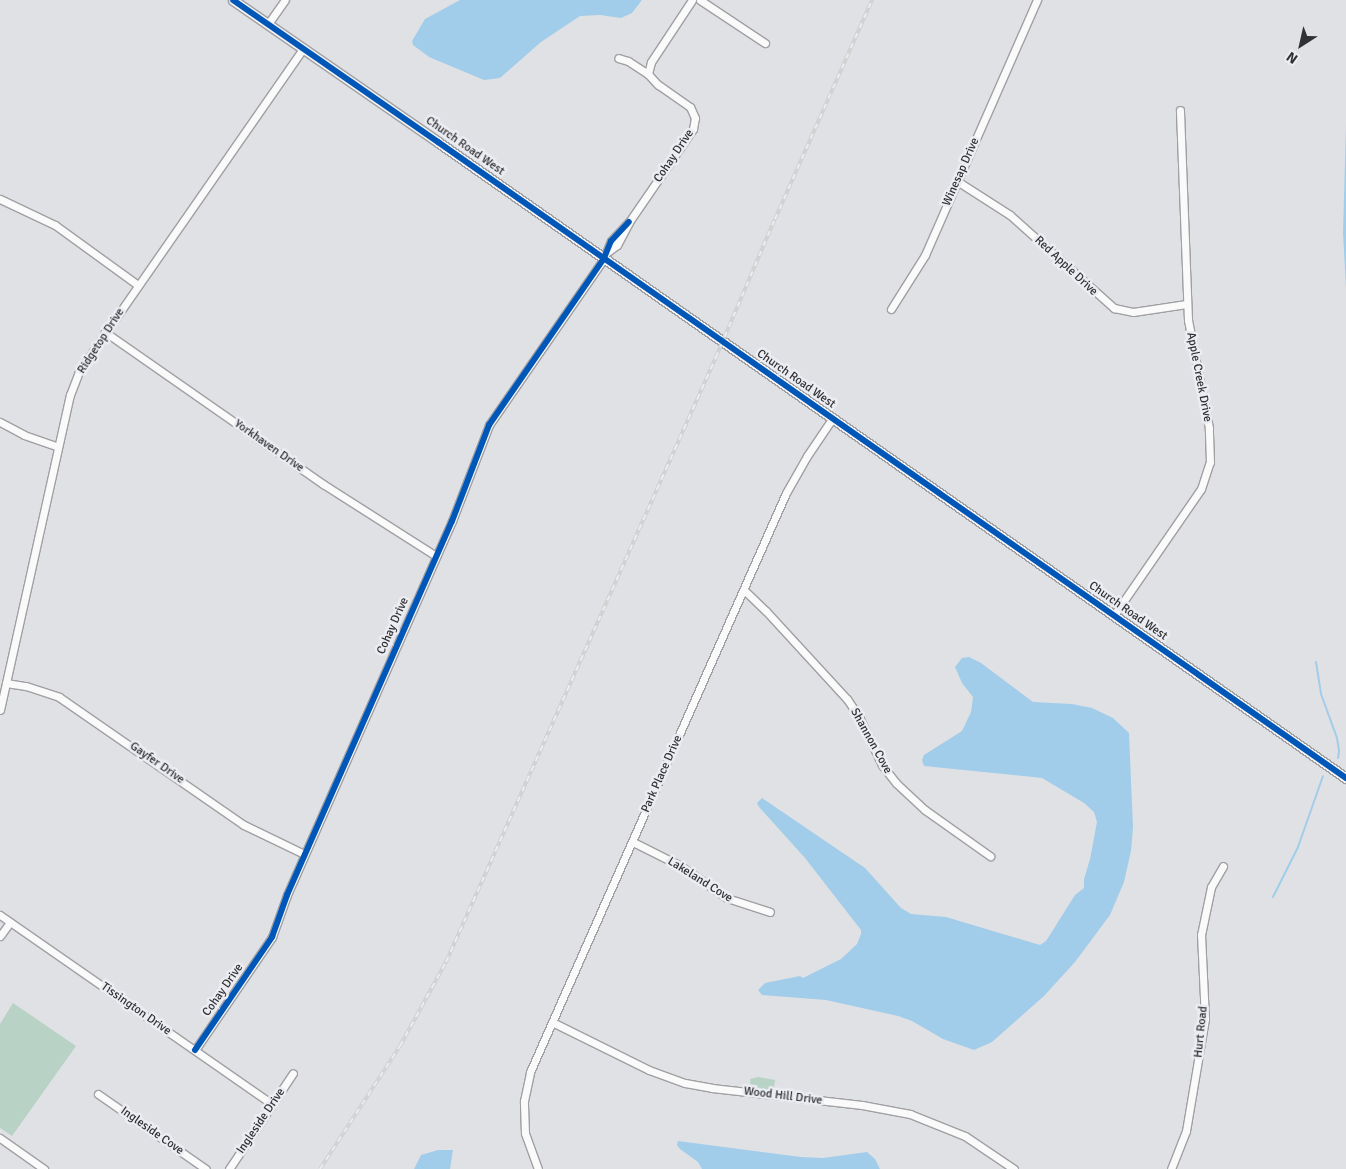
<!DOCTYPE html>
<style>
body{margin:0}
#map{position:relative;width:1346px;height:1169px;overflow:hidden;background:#e0e1e4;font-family:Signika,sans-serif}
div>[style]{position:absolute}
.green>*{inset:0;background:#b8d2c5}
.water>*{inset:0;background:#a2cdea}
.stream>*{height:2px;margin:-1px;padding:0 1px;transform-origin:1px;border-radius:1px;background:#a2cdea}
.roads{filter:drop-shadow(1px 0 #a0a0a3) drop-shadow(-1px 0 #a0a0a3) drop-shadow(0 1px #a0a0a3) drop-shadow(0 -1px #a0a0a3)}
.street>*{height:7px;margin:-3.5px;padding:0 3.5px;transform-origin:3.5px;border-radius:3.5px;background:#fafafb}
.secondary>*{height:9px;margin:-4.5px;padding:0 4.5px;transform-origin:4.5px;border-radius:4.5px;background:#f6f4f5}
.rail>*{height:4px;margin-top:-2px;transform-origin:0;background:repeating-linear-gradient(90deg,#ecedf3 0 5.5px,#d2d2d3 0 11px);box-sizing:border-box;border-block:1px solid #d2d2d3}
.cycleway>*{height:6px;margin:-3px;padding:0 3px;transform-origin:3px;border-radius:3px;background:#0057b8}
span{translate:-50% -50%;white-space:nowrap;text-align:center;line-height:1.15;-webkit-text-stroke:5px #ecedf3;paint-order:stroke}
.street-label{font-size:12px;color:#303133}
.north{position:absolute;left:1276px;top:20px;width:50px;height:50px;-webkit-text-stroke:4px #ecedf3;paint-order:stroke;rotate:215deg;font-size:14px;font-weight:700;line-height:20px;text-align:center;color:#303133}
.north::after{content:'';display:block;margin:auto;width:18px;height:22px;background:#303133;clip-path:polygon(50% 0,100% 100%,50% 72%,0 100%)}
</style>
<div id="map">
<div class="green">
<div style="clip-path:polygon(13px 1003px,76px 1046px,12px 1136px,0 1128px,0 1024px)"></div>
<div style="clip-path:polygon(758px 1077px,775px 1080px,773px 1093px,751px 1090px,750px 1079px)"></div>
</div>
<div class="water">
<div style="clip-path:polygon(460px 0,642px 0,632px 13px,621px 18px,600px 15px,580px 16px,541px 42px,500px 78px,484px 80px,429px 57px,413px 45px,412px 41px,425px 19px)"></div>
<div style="clip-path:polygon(1346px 125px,1346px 288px,1343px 233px)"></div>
<div style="clip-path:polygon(969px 657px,981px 663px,1033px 702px,1072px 704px,1092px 708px,1113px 718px,1129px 733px,1133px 827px,1131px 851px,1124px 882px,1110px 915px,1075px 962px,1044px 996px,992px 1042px,974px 1050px,943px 1039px,912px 1021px,898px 1016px,826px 1000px,762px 995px,758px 990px,765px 983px,800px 976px,803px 978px,841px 959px,857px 944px,861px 934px,861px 930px,805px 858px,759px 807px,757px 803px,762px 798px,865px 868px,901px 908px,911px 914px,946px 917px,1040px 945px,1046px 941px,1075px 895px,1084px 888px,1084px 879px,1090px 859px,1097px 822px,1094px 812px,1084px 803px,1042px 778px,924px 766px,922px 760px,924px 755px,962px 731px,971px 712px,973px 697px,962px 683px,955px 667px,962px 658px)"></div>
<div style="clip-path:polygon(678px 1141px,801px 1157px,823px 1158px,867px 1152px,875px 1159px,880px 1169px,702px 1169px,698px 1162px,680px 1149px,677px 1145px)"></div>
<div style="clip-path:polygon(438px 1150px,453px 1150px,450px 1169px,414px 1169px,421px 1155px)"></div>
</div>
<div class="stream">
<div style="left:1316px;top:662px;width:32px;rotate:81deg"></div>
<div style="left:1321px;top:694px;width:47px;rotate:70deg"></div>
<div style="left:1337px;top:738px;width:13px;rotate:81deg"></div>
<div style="left:1339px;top:751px;width:7px;rotate:98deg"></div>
<div style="left:1273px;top:897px;width:56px;rotate:-63.4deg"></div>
<div style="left:1298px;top:847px;width:75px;rotate:-70.6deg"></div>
</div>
<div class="roads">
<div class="street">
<div style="left:700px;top:0;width:78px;rotate:33.5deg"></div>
<div style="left:268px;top:24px;width:29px;rotate:-55deg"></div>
<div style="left:648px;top:74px;width:12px;rotate:-76deg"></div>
<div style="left:651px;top:62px;width:74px;rotate:-56.5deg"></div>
<div style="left:957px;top:181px;width:63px;rotate:32.7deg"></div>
<div style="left:1010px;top:215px;width:140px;rotate:41.8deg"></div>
<div style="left:1114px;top:308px;width:19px;rotate:12deg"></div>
<div style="left:1133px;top:312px;width:54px;rotate:-8.6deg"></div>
<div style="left:0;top:199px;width:61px;rotate:25.3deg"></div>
<div style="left:55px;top:225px;width:102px;rotate:35.9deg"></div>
<div style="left:609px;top:251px;width:10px;rotate:-37deg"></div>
<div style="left:617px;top:245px;width:26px;rotate:-62deg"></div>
<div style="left:629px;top:222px;width:113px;rotate:-55.5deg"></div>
<div style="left:693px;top:129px;width:11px;rotate:-80deg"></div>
<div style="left:695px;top:118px;width:12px;rotate:-114deg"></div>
<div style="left:690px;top:107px;width:39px;rotate:-145deg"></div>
<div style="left:658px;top:85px;width:15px;rotate:-132deg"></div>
<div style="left:648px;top:74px;width:24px;rotate:-147deg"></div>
<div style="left:628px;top:61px;width:10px;rotate:-163deg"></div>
<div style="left:891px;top:309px;width:64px;rotate:-57.8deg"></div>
<div style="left:925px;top:255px;width:279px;rotate:-66.3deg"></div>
<div style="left:105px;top:332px;width:266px;rotate:34.9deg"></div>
<div style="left:323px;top:484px;width:134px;rotate:32.5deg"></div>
<div style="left:0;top:422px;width:27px;rotate:28deg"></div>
<div style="left:24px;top:435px;width:36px;rotate:19deg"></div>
<div style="left:744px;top:590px;width:30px;rotate:44deg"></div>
<div style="left:766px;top:611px;width:120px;rotate:47.4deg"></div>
<div style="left:847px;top:699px;width:22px;rotate:56deg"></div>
<div style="left:859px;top:717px;width:53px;rotate:64.4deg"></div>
<div style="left:882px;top:765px;width:23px;rotate:52deg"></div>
<div style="left:896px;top:783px;width:40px;rotate:43deg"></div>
<div style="left:925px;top:810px;width:80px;rotate:35.3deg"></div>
<div style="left:1114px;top:615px;width:153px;rotate:-55.4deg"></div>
<div style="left:1201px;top:489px;width:28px;rotate:-72deg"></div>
<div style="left:1210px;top:462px;width:34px;rotate:-92deg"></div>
<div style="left:1209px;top:428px;width:110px;rotate:-101deg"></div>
<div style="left:1188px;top:320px;width:210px;rotate:-92.2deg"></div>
<div style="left:6px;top:683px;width:20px;rotate:9deg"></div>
<div style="left:26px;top:686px;width:35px;rotate:18deg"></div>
<div style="left:59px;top:697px;width:225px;rotate:34.7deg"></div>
<div style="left:244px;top:825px;width:67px;rotate:25.8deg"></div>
<div style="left:0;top:710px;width:323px;rotate:-77.5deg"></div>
<div style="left:70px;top:395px;width:26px;rotate:-69deg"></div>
<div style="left:79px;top:371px;width:392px;rotate:-55.2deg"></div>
<div style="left:633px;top:842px;width:51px;rotate:26.6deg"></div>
<div style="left:679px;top:865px;width:58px;rotate:34.5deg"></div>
<div style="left:727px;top:898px;width:45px;rotate:18deg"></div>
<div style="left:0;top:915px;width:331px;rotate:34.8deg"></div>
<div style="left:0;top:936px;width:17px;rotate:-54deg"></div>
<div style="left:552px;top:1022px;width:108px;rotate:26.3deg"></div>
<div style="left:649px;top:1070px;width:38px;rotate:20deg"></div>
<div style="left:685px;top:1083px;width:27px;rotate:10deg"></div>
<div style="left:712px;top:1088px;width:151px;rotate:6.5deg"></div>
<div style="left:862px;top:1105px;width:49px;rotate:10.6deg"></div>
<div style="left:910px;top:1114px;width:59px;rotate:21.8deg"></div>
<div style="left:965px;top:1136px;width:59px;rotate:34deg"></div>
<div style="left:195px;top:1050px;width:137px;rotate:-55.7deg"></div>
<div style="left:272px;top:937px;width:45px;rotate:-70.3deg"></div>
<div style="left:287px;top:895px;width:409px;rotate:-66.2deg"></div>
<div style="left:452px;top:521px;width:103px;rotate:-68.9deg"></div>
<div style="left:489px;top:425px;width:203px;rotate:-55.4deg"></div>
<div style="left:604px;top:258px;width:18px;rotate:-68deg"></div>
<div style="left:611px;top:241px;width:26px;rotate:-47deg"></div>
<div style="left:98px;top:1094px;width:131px;rotate:34.8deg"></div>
<div style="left:0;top:1138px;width:54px;rotate:35.2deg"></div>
<div style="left:229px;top:1169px;width:115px;rotate:-56.3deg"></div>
<div style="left:538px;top:1169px;width:38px;rotate:-110deg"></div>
<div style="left:525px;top:1133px;width:32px;rotate:-92deg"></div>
<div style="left:524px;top:1101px;width:30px;rotate:-78deg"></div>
<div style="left:530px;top:1072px;width:633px;rotate:-66.15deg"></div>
<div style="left:786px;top:493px;width:43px;rotate:-60.4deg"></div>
<div style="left:807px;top:456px;width:45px;rotate:-56deg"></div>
<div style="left:1171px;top:1169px;width:41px;rotate:-68.5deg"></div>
<div style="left:1186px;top:1131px;width:114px;rotate:-80.4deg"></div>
<div style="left:1205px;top:1019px;width:84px;rotate:-92.7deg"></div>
<div style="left:1201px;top:935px;width:49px;rotate:-78.2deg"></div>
<div style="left:1211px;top:887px;width:24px;rotate:-60deg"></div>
</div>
<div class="secondary">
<div style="left:233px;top:0;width:249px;rotate:34.7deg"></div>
<div style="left:438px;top:142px;width:1109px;rotate:35.01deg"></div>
</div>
</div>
<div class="rail">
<div style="left:320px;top:1169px;width:147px;rotate:-57deg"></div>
<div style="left:400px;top:1046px;width:96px;rotate:-61.3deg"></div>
<div style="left:446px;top:962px;width:663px;rotate:-65.95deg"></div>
<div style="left:716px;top:357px;width:150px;rotate:-66.9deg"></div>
<div style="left:775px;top:219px;width:240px;rotate:-66.1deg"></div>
</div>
<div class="cycleway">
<div style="left:233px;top:0;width:249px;rotate:34.7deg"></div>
<div style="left:438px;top:142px;width:1109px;rotate:35.01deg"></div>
<div style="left:195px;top:1050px;width:137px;rotate:-55.7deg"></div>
<div style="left:272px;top:937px;width:45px;rotate:-70.3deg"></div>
<div style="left:287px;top:895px;width:409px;rotate:-66.2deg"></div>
<div style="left:452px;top:521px;width:103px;rotate:-68.9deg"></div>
<div style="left:489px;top:425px;width:203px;rotate:-55.4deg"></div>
<div style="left:604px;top:258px;width:18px;rotate:-68deg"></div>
<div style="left:611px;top:241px;width:26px;rotate:-47deg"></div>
</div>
<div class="street-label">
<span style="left:465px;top:146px;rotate:35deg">Church Road West</span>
<span style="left:674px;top:156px;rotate:-56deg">Cohay Drive</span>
<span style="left:961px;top:172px;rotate:-66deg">Winesap Drive</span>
<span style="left:1066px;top:266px;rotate:43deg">Red Apple Drive</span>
<span style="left:101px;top:341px;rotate:-57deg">Ridgetop Drive</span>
<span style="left:1199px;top:377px;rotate:79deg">Apple Creek Drive</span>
<span style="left:796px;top:379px;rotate:35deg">Church Road West</span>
<span style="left:269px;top:446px;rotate:35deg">Yorkhaven Drive</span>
<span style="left:1128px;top:611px;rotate:35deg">Church Road West</span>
<span style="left:393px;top:626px;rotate:-66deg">Cohay Drive</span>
<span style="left:871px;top:741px;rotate:61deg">Shannon Cove</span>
<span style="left:157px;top:763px;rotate:35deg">Gayfer Drive</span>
<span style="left:662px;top:774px;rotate:-66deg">Park Place Drive</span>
<span style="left:700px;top:880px;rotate:32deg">Lakeland Cove</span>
<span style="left:223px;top:990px;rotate:-55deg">Cohay Drive</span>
<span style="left:136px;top:1009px;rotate:35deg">Tissington Drive</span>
<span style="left:1201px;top:1032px;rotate:-84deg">Hurt Road</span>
<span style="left:783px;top:1096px;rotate:7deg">Wood Hill Drive</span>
<span style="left:261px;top:1121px;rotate:-56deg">Ingleside Drive</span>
<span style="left:152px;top:1131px;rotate:35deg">Ingleside Cove</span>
</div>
<div class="north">N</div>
</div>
